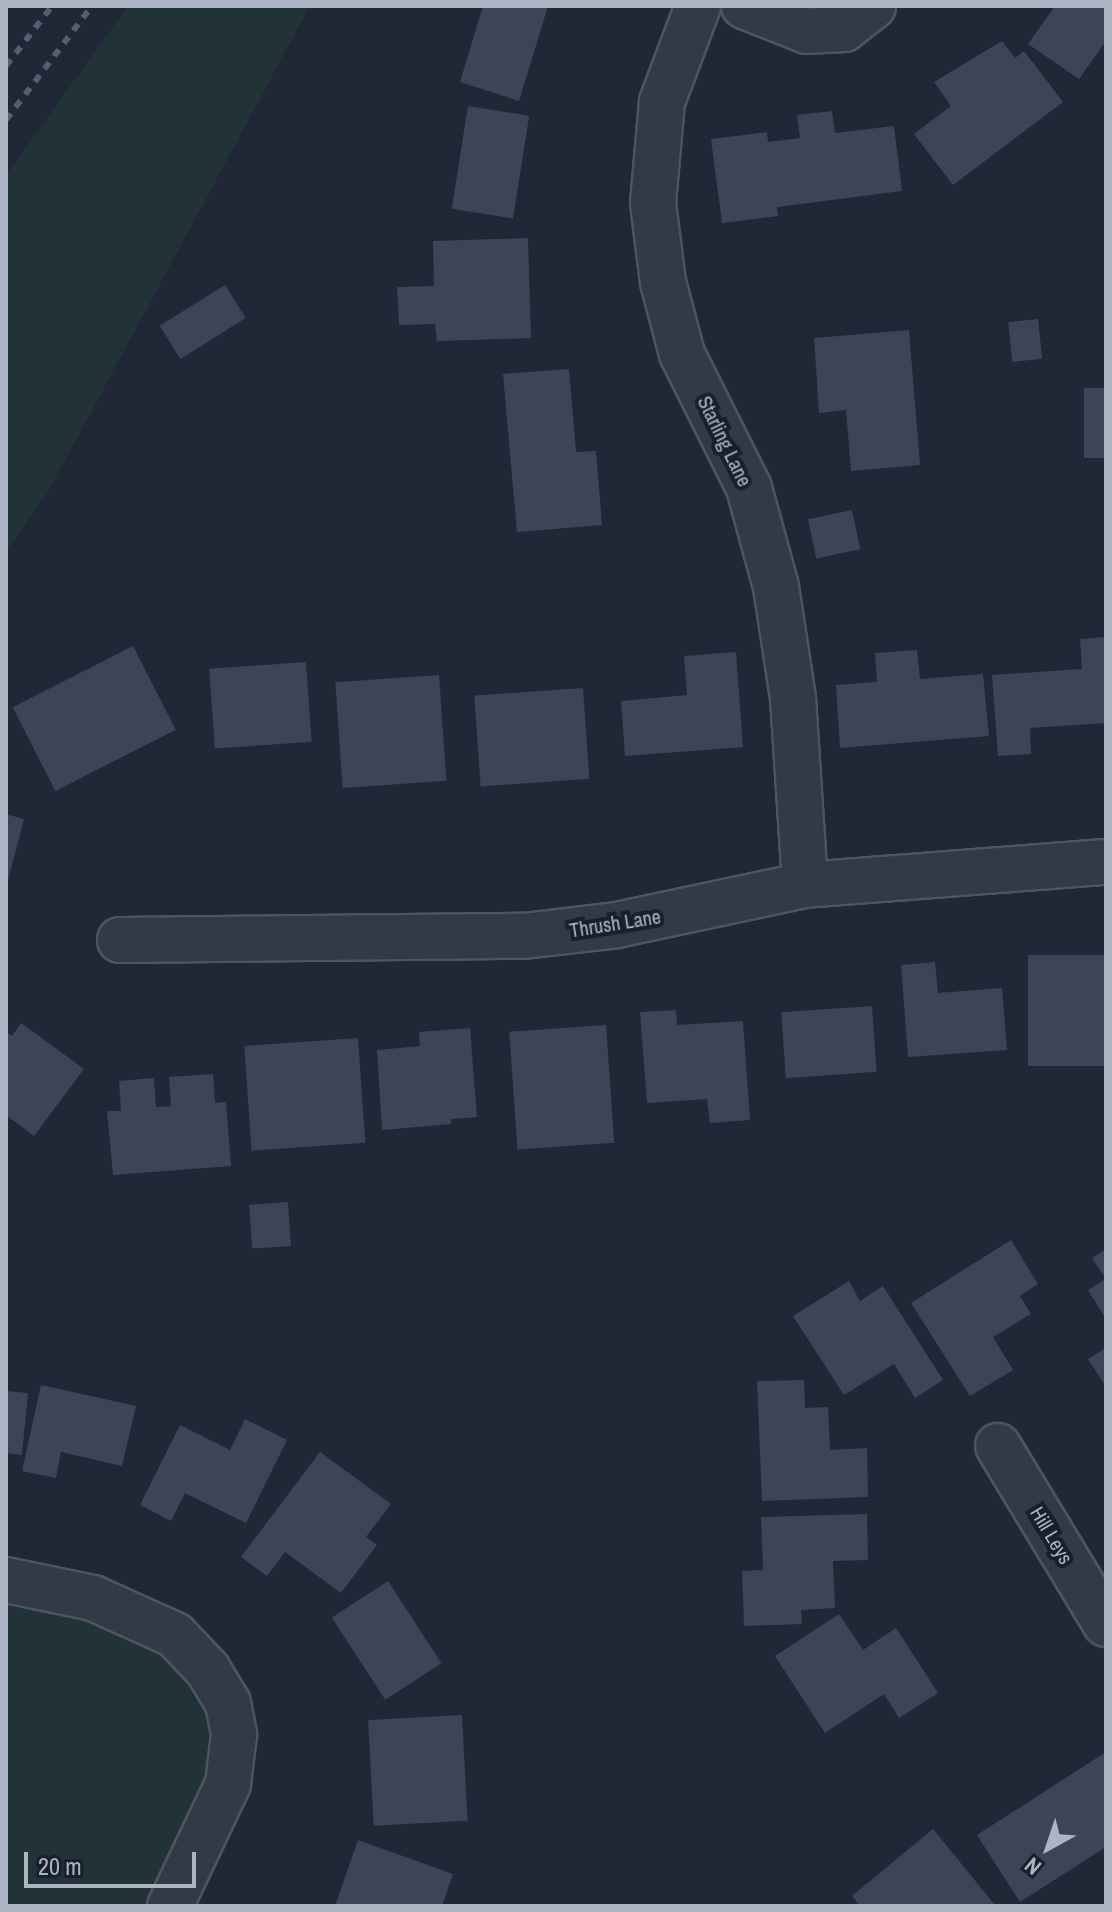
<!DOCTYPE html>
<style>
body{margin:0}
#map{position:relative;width:1112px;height:1912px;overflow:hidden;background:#202736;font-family:"Archivo Narrow",sans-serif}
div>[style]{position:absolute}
.green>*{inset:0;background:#223337}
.building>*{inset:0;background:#3c4557;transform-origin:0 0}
.roads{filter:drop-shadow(2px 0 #4e5462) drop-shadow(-2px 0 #4e5462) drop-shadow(0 2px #4e5462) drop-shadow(0 -2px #4e5462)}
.minor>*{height:44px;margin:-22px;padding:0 22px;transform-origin:22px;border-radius:22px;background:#333a47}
.rail>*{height:6px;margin-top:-3px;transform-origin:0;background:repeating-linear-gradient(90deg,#555d6e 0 8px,transparent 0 16px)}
span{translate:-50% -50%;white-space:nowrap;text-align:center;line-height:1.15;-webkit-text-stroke:8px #191f2b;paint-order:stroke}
.street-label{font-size:20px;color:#adb4c4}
.frame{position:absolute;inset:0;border:8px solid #adb4c4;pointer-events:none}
.north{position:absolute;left:1008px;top:1808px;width:80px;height:80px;-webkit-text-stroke:6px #191f2b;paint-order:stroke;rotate:220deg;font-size:22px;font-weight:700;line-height:32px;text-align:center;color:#adb4c4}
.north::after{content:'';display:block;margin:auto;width:28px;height:36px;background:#adb4c4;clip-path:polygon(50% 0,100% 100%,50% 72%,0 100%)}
.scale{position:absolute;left:24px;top:1852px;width:172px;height:36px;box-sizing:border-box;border:4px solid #adb4c4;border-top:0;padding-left:10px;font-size:24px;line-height:28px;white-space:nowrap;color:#adb4c4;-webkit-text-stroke:6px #191f2b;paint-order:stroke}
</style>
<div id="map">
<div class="green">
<div style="clip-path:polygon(128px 6px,310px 6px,49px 490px,6px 552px,6px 175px)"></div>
<div style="clip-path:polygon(6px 1598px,96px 1619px,158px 1650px,191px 1676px,209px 1704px,216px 1763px,146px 1906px,6px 1906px)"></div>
</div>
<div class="building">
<div style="clip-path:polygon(483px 6px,548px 6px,519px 101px,460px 82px)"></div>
<div style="clip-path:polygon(1055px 6px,1106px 6px,1106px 41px,1079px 79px,1028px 44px)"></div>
<div style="clip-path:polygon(1002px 41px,1015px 58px,1024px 51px,1063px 102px,953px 185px,914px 134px,951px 106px,934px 82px)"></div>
<div style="left:468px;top:106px;width:62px;height:104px;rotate:9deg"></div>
<div style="clip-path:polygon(832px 111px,835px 133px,894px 126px,902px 191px,777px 207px,778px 216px,722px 223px,711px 139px,767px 132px,768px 142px,800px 138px,797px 115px)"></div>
<div style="clip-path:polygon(528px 238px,531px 338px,437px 341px,435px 324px,399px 325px,397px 287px,434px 286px,433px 241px)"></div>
<div style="left:225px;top:285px;width:39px;height:77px;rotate:58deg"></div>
<div style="left:1038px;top:319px;width:40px;height:30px;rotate:84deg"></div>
<div style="clip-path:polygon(909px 330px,920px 465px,851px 471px,846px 410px,819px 413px,814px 338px)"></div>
<div style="clip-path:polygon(569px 369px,576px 452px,596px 451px,602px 525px,517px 532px,503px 374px)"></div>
<div style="left:1084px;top:388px;width:22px;height:70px"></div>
<div style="left:852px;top:510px;width:40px;height:45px;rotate:78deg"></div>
<div style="clip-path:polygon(1106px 637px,1106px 723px,1030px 728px,1031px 754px,998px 756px,992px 675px,1082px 669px,1080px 639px)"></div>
<div style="left:133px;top:646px;width:94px;height:135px;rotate:63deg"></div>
<div style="clip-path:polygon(917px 650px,920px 679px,983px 674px,989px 736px,840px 748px,836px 685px,877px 682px,875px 653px)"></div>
<div style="clip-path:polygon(736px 652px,743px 747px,625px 756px,621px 701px,687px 695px,684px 656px)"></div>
<div style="left:306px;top:662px;width:80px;height:97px;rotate:86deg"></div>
<div style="left:439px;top:675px;width:106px;height:104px;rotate:86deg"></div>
<div style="left:583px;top:688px;width:91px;height:109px;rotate:86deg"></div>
<div style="clip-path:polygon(6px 814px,24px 819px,7px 884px,6px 884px)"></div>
<div style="left:1106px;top:955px;width:111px;height:78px;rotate:90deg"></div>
<div style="clip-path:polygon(935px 962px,938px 993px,1002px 988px,1007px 1050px,908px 1057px,901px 965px)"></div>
<div style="left:872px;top:1006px;width:66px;height:91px;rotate:86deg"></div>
<div style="clip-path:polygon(676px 1010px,677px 1025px,743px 1021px,750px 1120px,710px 1123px,707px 1099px,647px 1103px,640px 1012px)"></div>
<div style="clip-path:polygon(21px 1023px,84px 1069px,34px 1136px,6px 1115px,6px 1032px,12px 1036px)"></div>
<div style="left:606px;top:1025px;width:118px;height:97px;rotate:86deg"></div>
<div style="clip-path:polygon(470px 1028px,477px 1117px,451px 1119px,451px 1124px,382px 1130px,377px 1050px,420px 1046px,419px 1032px)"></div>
<div style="left:358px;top:1038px;width:105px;height:114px;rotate:86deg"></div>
<div style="clip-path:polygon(213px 1074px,215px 1103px,226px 1102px,231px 1166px,113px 1175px,107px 1111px,121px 1111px,119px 1081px,154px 1078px,156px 1107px,171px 1106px,169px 1077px)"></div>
<div style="left:288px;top:1202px;width:44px;height:39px;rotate:86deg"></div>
<div style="clip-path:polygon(1011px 1240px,1038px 1284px,1020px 1296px,1031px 1314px,993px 1337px,1013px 1370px,970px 1396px,911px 1303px)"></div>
<div style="clip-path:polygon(1106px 1249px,1106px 1319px,1088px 1290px,1106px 1279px,1092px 1258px)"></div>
<div style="clip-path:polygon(849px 1281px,860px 1301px,883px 1286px,943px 1380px,915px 1398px,894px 1364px,844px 1395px,793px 1316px)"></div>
<div style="clip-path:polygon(1106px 1348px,1106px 1387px,1088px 1359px)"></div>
<div style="clip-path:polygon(804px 1380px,805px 1408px,828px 1407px,830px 1450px,867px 1448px,868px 1497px,762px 1501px,757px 1381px)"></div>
<div style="clip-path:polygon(41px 1385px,136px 1406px,122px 1466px,61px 1452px,56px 1478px,22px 1471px)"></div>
<div style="clip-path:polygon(6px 1391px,28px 1393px,22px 1455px,6px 1453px)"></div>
<div style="clip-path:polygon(245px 1419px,287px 1440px,246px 1523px,185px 1493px,171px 1521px,140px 1505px,180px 1425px,230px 1450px)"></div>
<div style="clip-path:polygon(320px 1452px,391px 1504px,366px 1537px,377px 1545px,341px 1593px,285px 1552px,267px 1576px,241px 1557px)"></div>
<div style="clip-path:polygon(867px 1514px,868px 1560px,833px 1561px,835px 1608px,801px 1610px,802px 1624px,744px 1626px,742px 1571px,763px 1570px,761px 1517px)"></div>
<div style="left:388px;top:1581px;width:98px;height:67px;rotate:57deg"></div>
<div style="clip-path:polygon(839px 1614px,863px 1650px,896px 1628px,938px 1693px,899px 1718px,884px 1694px,825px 1733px,775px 1656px)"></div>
<div style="left:462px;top:1715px;width:106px;height:94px;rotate:87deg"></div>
<div style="clip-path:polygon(1106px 1752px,1106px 1847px,1020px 1902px,977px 1835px)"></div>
<div style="clip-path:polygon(933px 1829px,995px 1905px,860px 1906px,852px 1896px)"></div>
<div style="clip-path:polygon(358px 1840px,453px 1874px,442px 1906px,335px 1906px)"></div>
</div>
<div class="roads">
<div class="minor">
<div style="left:698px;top:6px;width:103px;rotate:110.6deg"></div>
<div style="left:662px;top:102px;width:101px;rotate:95.1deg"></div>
<div style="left:653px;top:203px;width:80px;rotate:82.8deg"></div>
<div style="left:663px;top:282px;width:74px;rotate:75.2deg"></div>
<div style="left:682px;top:354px;width:150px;rotate:63.4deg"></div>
<div style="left:749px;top:488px;width:103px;rotate:74.7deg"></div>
<div style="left:776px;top:587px;width:112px;rotate:81.3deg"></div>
<div style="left:793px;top:698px;width:187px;rotate:86.3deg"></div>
<div style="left:744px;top:6px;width:68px;rotate:21.6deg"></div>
<div style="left:807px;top:31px;width:37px;rotate:-3deg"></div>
<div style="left:844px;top:29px;width:37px;rotate:-38deg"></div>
<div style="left:120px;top:940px;width:404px;rotate:-0.6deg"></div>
<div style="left:524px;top:936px;width:94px;rotate:-6.7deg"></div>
<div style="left:617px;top:925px;width:192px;rotate:-12deg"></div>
<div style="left:805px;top:885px;width:302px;rotate:-4.4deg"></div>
<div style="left:998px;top:1446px;width:208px;rotate:58.8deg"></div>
<div style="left:6px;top:1580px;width:89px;rotate:11.7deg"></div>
<div style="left:93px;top:1598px;width:90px;rotate:24.3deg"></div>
<div style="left:175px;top:1635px;width:48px;rotate:46.7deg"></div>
<div style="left:208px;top:1670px;width:39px;rotate:59deg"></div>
<div style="left:228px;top:1703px;width:33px;rotate:79deg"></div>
<div style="left:234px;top:1735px;width:49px;rotate:97deg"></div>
<div style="left:228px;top:1784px;width:135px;rotate:115.4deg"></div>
</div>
</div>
<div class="rail">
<div style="left:6px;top:66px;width:76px;rotate:-52.5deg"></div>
<div style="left:6px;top:120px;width:143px;rotate:-53deg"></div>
</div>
<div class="street-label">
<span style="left:725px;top:441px;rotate:64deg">Starling Lane</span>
<span style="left:615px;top:923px;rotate:-9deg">Thrush Lane</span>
<span style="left:1052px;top:1535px;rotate:59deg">Hill Leys</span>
</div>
<div class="frame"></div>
<div class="north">N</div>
<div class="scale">20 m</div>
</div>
